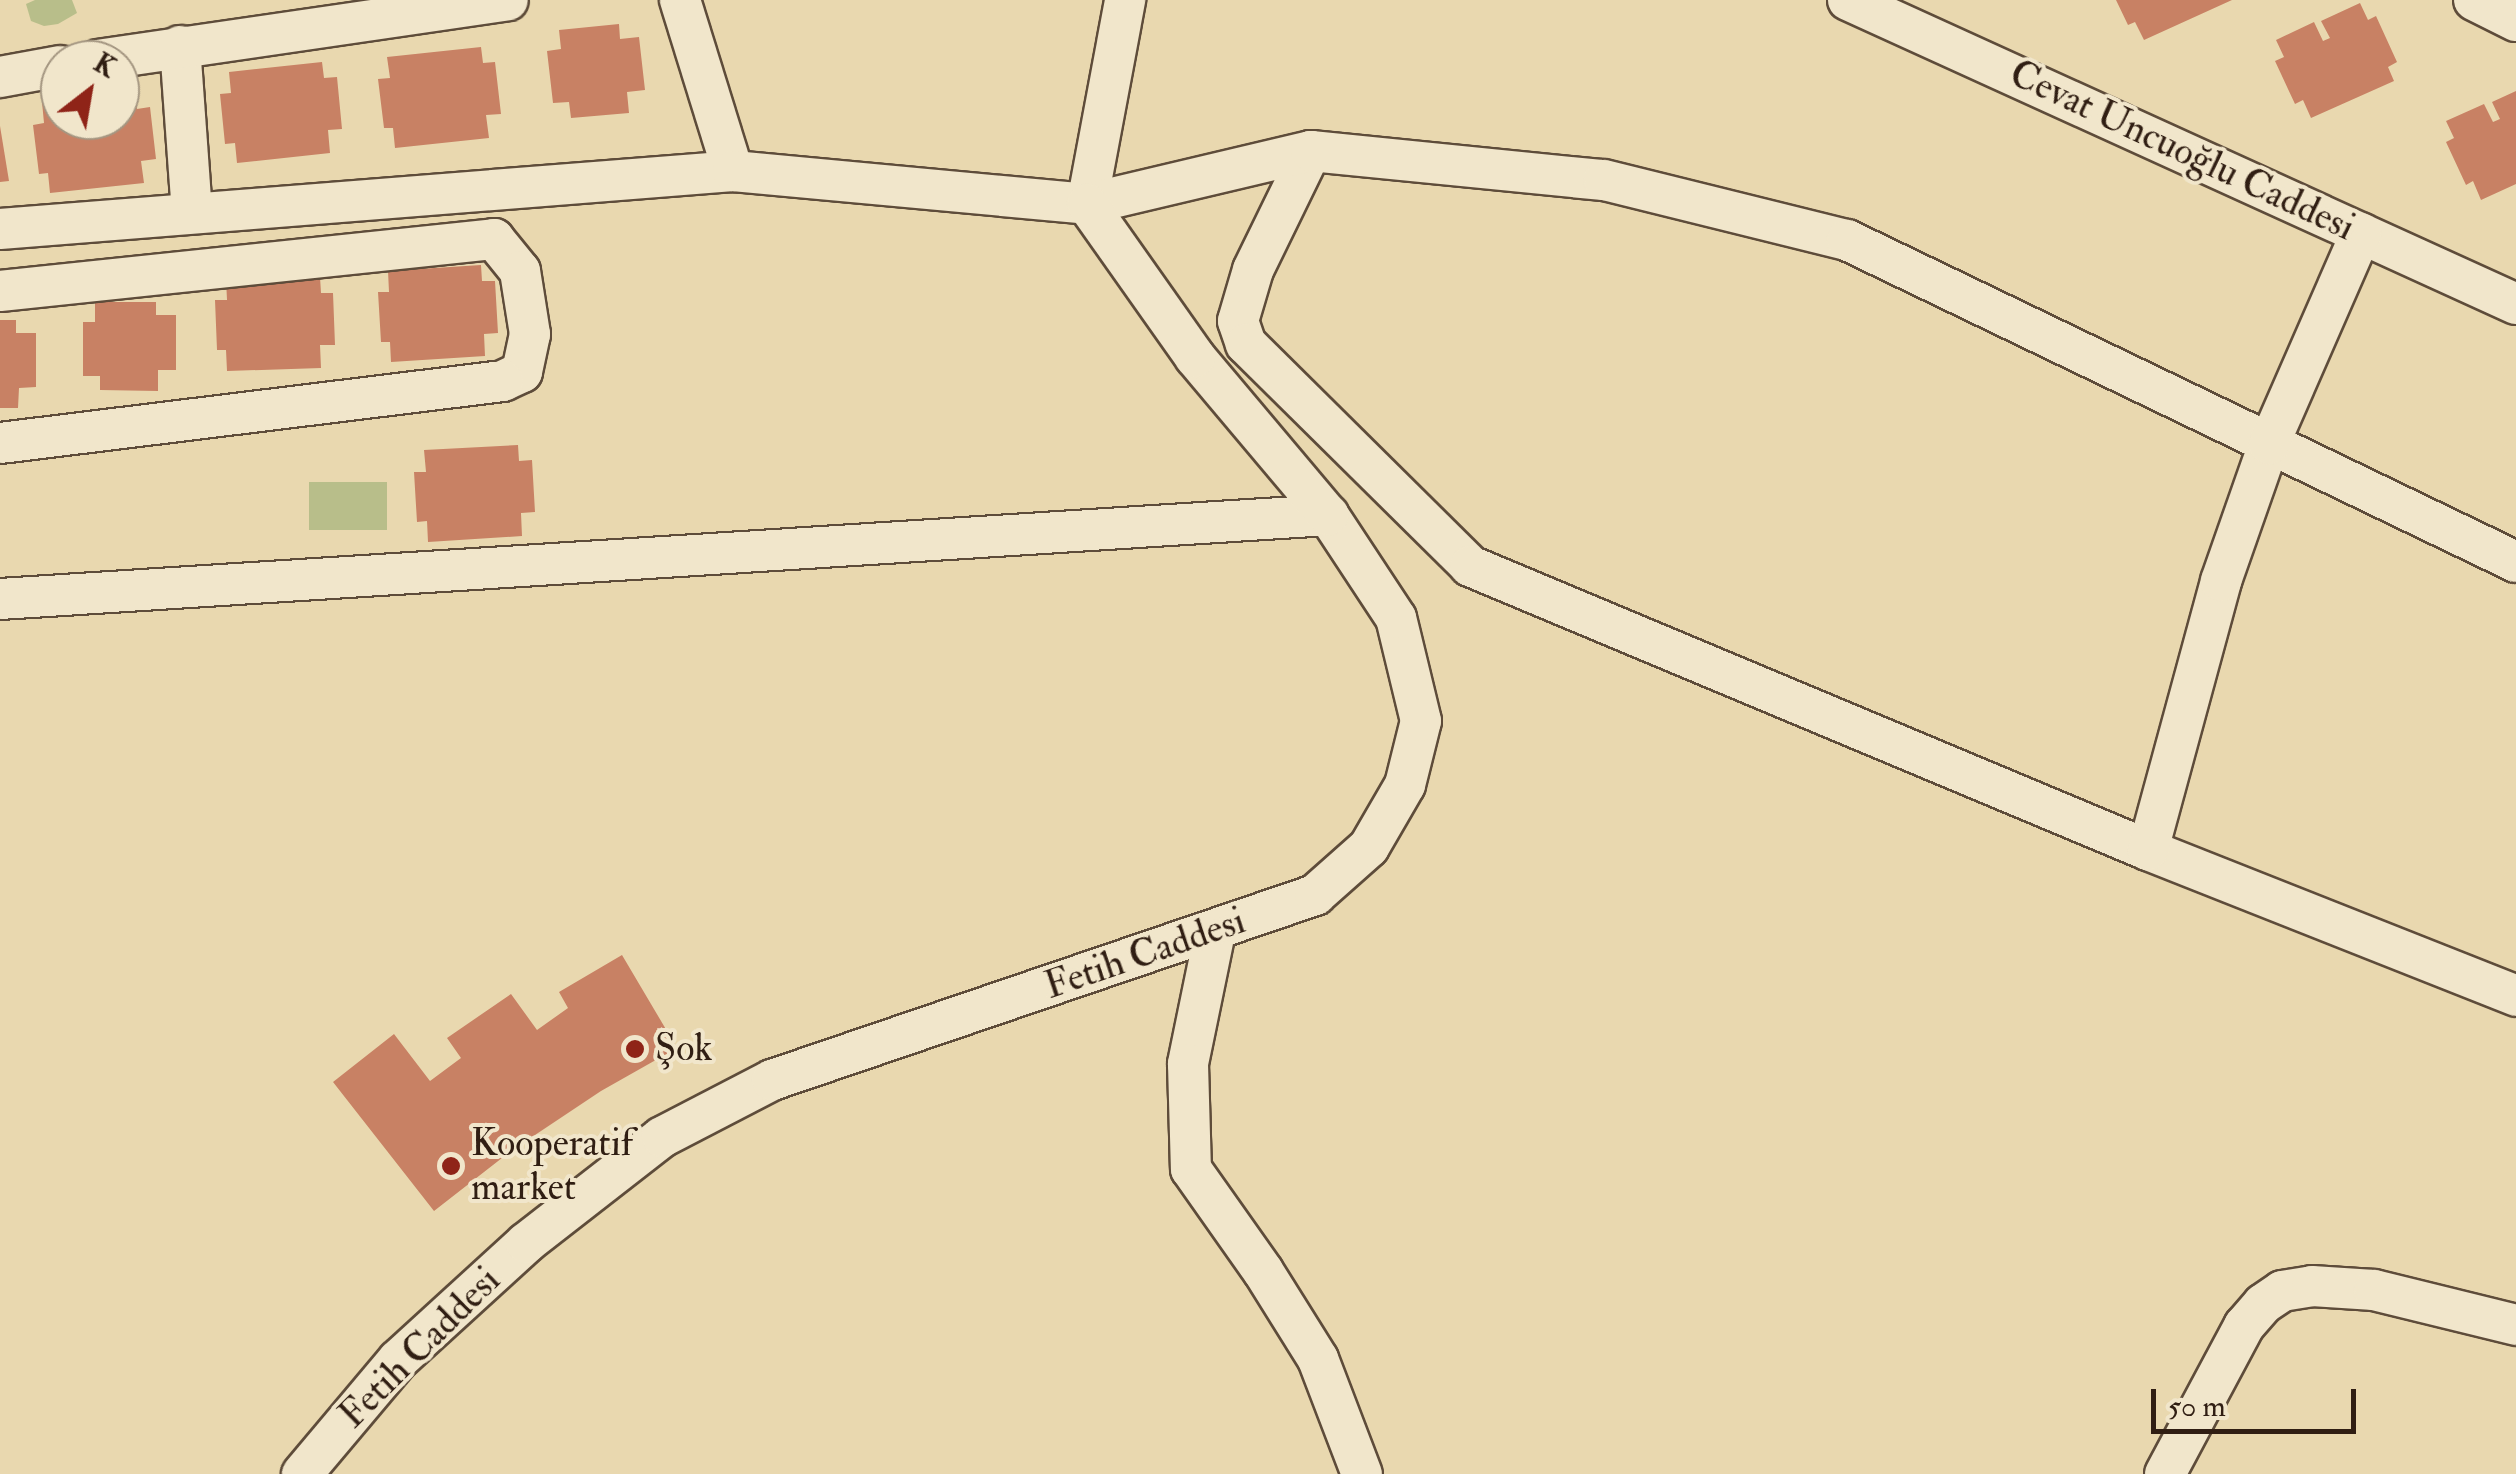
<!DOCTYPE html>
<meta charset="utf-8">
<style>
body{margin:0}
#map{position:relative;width:2516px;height:1474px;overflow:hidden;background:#e9d8af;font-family:"IM FELL Double Pica",serif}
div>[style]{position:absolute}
.green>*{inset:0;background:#b8be8a;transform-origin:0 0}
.building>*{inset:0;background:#c88164}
.roads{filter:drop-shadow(2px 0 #5e4c3a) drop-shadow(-2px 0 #5e4c3a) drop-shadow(0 2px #5e4c3a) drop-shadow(0 -2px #5e4c3a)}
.minor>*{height:40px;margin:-20px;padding:0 20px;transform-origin:20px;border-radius:20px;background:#f1e6cb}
.dots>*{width:28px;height:28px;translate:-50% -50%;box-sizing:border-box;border:5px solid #f1e6cb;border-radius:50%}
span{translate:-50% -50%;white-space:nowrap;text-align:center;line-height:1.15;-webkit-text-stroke:8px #f1e6cb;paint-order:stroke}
.street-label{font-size:38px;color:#301e13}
.poi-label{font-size:38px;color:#301e13}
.left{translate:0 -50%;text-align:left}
.north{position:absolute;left:40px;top:40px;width:100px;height:100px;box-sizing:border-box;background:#f1e6cb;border:2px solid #a49681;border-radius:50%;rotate:31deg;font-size:28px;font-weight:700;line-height:40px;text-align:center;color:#301e13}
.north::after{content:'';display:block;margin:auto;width:35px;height:45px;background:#8f2418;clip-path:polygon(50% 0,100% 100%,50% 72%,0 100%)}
.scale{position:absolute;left:2151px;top:1389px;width:205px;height:45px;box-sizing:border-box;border:5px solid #301e13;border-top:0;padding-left:12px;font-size:30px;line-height:35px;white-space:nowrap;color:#301e13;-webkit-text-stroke:8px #f1e6cb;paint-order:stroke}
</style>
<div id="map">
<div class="green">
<div style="clip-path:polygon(35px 0,72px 0,77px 13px,58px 24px,44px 26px,31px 21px,26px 4px)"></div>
<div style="left:309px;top:482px;width:78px;height:48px"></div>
</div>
<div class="building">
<div style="clip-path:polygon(2116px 0,2232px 0,2144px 40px,2135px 22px,2128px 25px)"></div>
<div style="clip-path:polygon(2360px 3px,2368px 20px,2376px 16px,2397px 62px,2388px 67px,2394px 81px,2311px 118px,2303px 100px,2295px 104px,2275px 61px,2284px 57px,2276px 40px,2314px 22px,2323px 41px,2330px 38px,2321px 21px)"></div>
<div style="clip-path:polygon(619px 24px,620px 39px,639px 37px,645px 90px,627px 92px,629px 113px,571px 118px,569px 102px,553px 103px,547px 51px,561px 49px,559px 30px)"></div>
<div style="clip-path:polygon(481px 47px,483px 63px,495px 62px,501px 114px,486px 115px,489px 138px,395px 148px,393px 128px,384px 128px,378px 79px,390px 78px,387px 57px)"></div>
<div style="clip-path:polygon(322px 62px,324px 78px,337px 77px,342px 129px,328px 130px,330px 153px,237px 163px,235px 143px,225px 144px,220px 94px,231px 93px,229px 72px)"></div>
<div style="clip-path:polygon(2516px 91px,2516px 184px,2481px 200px,2473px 181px,2466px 185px,2446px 142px,2454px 138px,2446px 121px,2484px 104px,2493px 122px,2500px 119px,2492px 102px)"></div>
<div style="clip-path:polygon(135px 93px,137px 109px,150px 107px,156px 159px,141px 161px,144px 183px,50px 193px,48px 173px,39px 174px,33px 125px,44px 123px,42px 102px,60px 101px,60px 120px,120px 120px,120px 94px)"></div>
<div style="clip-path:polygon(0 126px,9px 181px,0 182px)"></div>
<div style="clip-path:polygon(481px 265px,482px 281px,495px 281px,498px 333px,484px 334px,485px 356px,391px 362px,390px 342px,381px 342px,378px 292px,389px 292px,388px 271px)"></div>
<div style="clip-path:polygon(320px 277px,321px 293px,333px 293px,335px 345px,320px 345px,321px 368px,227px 371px,226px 350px,217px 350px,215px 300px,227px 300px,226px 279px)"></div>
<div style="clip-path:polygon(95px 302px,156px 302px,156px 315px,176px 315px,176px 370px,158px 370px,158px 391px,100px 390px,100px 376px,83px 376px,83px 322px,95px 322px)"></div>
<div style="clip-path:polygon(0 320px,16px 320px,16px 333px,36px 333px,36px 387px,19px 388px,18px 408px,0 408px)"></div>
<div style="clip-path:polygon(518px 445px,519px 461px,532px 460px,535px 512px,521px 513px,522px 536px,428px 542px,427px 521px,417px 522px,414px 472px,426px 472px,424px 450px)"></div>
<div style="clip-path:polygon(622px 955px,677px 1048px,601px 1091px,511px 1151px,434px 1211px,333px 1082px,394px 1034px,430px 1081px,461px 1058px,447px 1038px,511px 994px,537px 1030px,568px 1008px,559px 992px)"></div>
</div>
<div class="roads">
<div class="minor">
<div style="left:680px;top:0;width:179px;rotate:72.8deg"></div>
<div style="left:1848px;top:0;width:734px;rotate:24.47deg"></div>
<div style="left:2474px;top:0;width:47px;rotate:26.6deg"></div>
<div style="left:180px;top:46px;width:167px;rotate:85.9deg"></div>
<div style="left:98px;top:60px;width:414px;rotate:-8.3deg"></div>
<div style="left:0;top:77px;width:61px;rotate:-10.4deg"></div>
<div style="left:1311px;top:151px;width:132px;rotate:116deg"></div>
<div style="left:1253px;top:270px;width:53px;rotate:106.4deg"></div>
<div style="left:1238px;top:321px;width:24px;rotate:71deg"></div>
<div style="left:1246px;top:344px;width:315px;rotate:44.7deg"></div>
<div style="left:1470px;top:566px;width:735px;rotate:22.73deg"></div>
<div style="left:2148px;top:850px;width:396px;rotate:21.6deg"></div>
<div style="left:1087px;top:204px;width:208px;rotate:-79.4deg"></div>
<div style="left:0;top:229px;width:735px;rotate:-4.52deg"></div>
<div style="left:733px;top:171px;width:356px;rotate:5.3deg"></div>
<div style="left:1087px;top:204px;width:230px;rotate:-13.3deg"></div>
<div style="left:1311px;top:151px;width:294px;rotate:5.7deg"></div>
<div style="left:1604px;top:180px;width:250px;rotate:13.9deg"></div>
<div style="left:1847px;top:240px;width:742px;rotate:25.7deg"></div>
<div style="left:0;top:291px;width:497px;rotate:-6deg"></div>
<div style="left:494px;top:239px;width:41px;rotate:50.9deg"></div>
<div style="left:520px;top:271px;width:64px;rotate:81deg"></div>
<div style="left:530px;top:334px;width:39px;rotate:102deg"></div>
<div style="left:522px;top:372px;width:21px;rotate:155deg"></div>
<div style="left:503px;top:381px;width:507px;rotate:172.97deg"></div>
<div style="left:0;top:599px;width:1331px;rotate:-3.62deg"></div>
<div style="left:2148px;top:850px;width:279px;rotate:-74.8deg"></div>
<div style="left:2221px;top:581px;width:145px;rotate:-70.7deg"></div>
<div style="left:2269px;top:444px;width:230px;rotate:-66.4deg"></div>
<div style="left:1215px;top:932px;width:135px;rotate:101.6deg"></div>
<div style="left:1188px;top:1064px;width:105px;rotate:88.4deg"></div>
<div style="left:1191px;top:1169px;width:125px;rotate:54.8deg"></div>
<div style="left:1263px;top:1271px;width:104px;rotate:58deg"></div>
<div style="left:1318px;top:1359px;width:123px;rotate:69.1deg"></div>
<div style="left:302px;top:1474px;width:149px;rotate:-49.9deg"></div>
<div style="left:398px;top:1360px;width:173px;rotate:-42.4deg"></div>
<div style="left:526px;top:1243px;width:172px;rotate:-37.9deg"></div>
<div style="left:662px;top:1137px;width:124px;rotate:-27.4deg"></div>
<div style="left:772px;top:1080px;width:574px;rotate:-18.81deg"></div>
<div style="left:1315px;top:895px;width:72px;rotate:-41.6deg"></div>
<div style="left:1369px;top:847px;width:72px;rotate:-59.9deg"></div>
<div style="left:1405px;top:785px;width:66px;rotate:-76deg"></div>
<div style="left:1421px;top:721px;width:106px;rotate:-103.6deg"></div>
<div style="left:1396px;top:618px;width:123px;rotate:-123.4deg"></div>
<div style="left:1328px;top:515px;width:207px;rotate:-130.1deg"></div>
<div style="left:1195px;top:357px;width:187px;rotate:-125.2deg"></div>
<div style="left:2165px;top:1474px;width:168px;rotate:-61.9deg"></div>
<div style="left:2244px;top:1326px;width:29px;rotate:-49deg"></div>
<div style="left:2263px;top:1304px;width:23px;rotate:-34deg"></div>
<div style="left:2282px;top:1291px;width:30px;rotate:-9deg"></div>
<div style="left:2312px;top:1286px;width:62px;rotate:3.7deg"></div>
<div style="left:2374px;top:1290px;width:146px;rotate:13.8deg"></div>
</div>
</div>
<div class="dots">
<div style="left:635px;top:1049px;background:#8f2418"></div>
<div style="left:451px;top:1166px;background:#8f2418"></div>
</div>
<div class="street-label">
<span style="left:2182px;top:151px;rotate:25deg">Cevat Uncuoğlu Caddesi</span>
<span style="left:1145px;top:954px;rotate:-19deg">Fetih Caddesi</span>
<span style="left:420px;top:1348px;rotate:-45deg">Fetih Caddesi</span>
</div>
<div class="poi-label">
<span class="left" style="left:655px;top:1049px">Şok</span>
<span class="left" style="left:471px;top:1166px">Kooperatif<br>market</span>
</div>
<div class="north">K</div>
<div class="scale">50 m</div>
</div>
